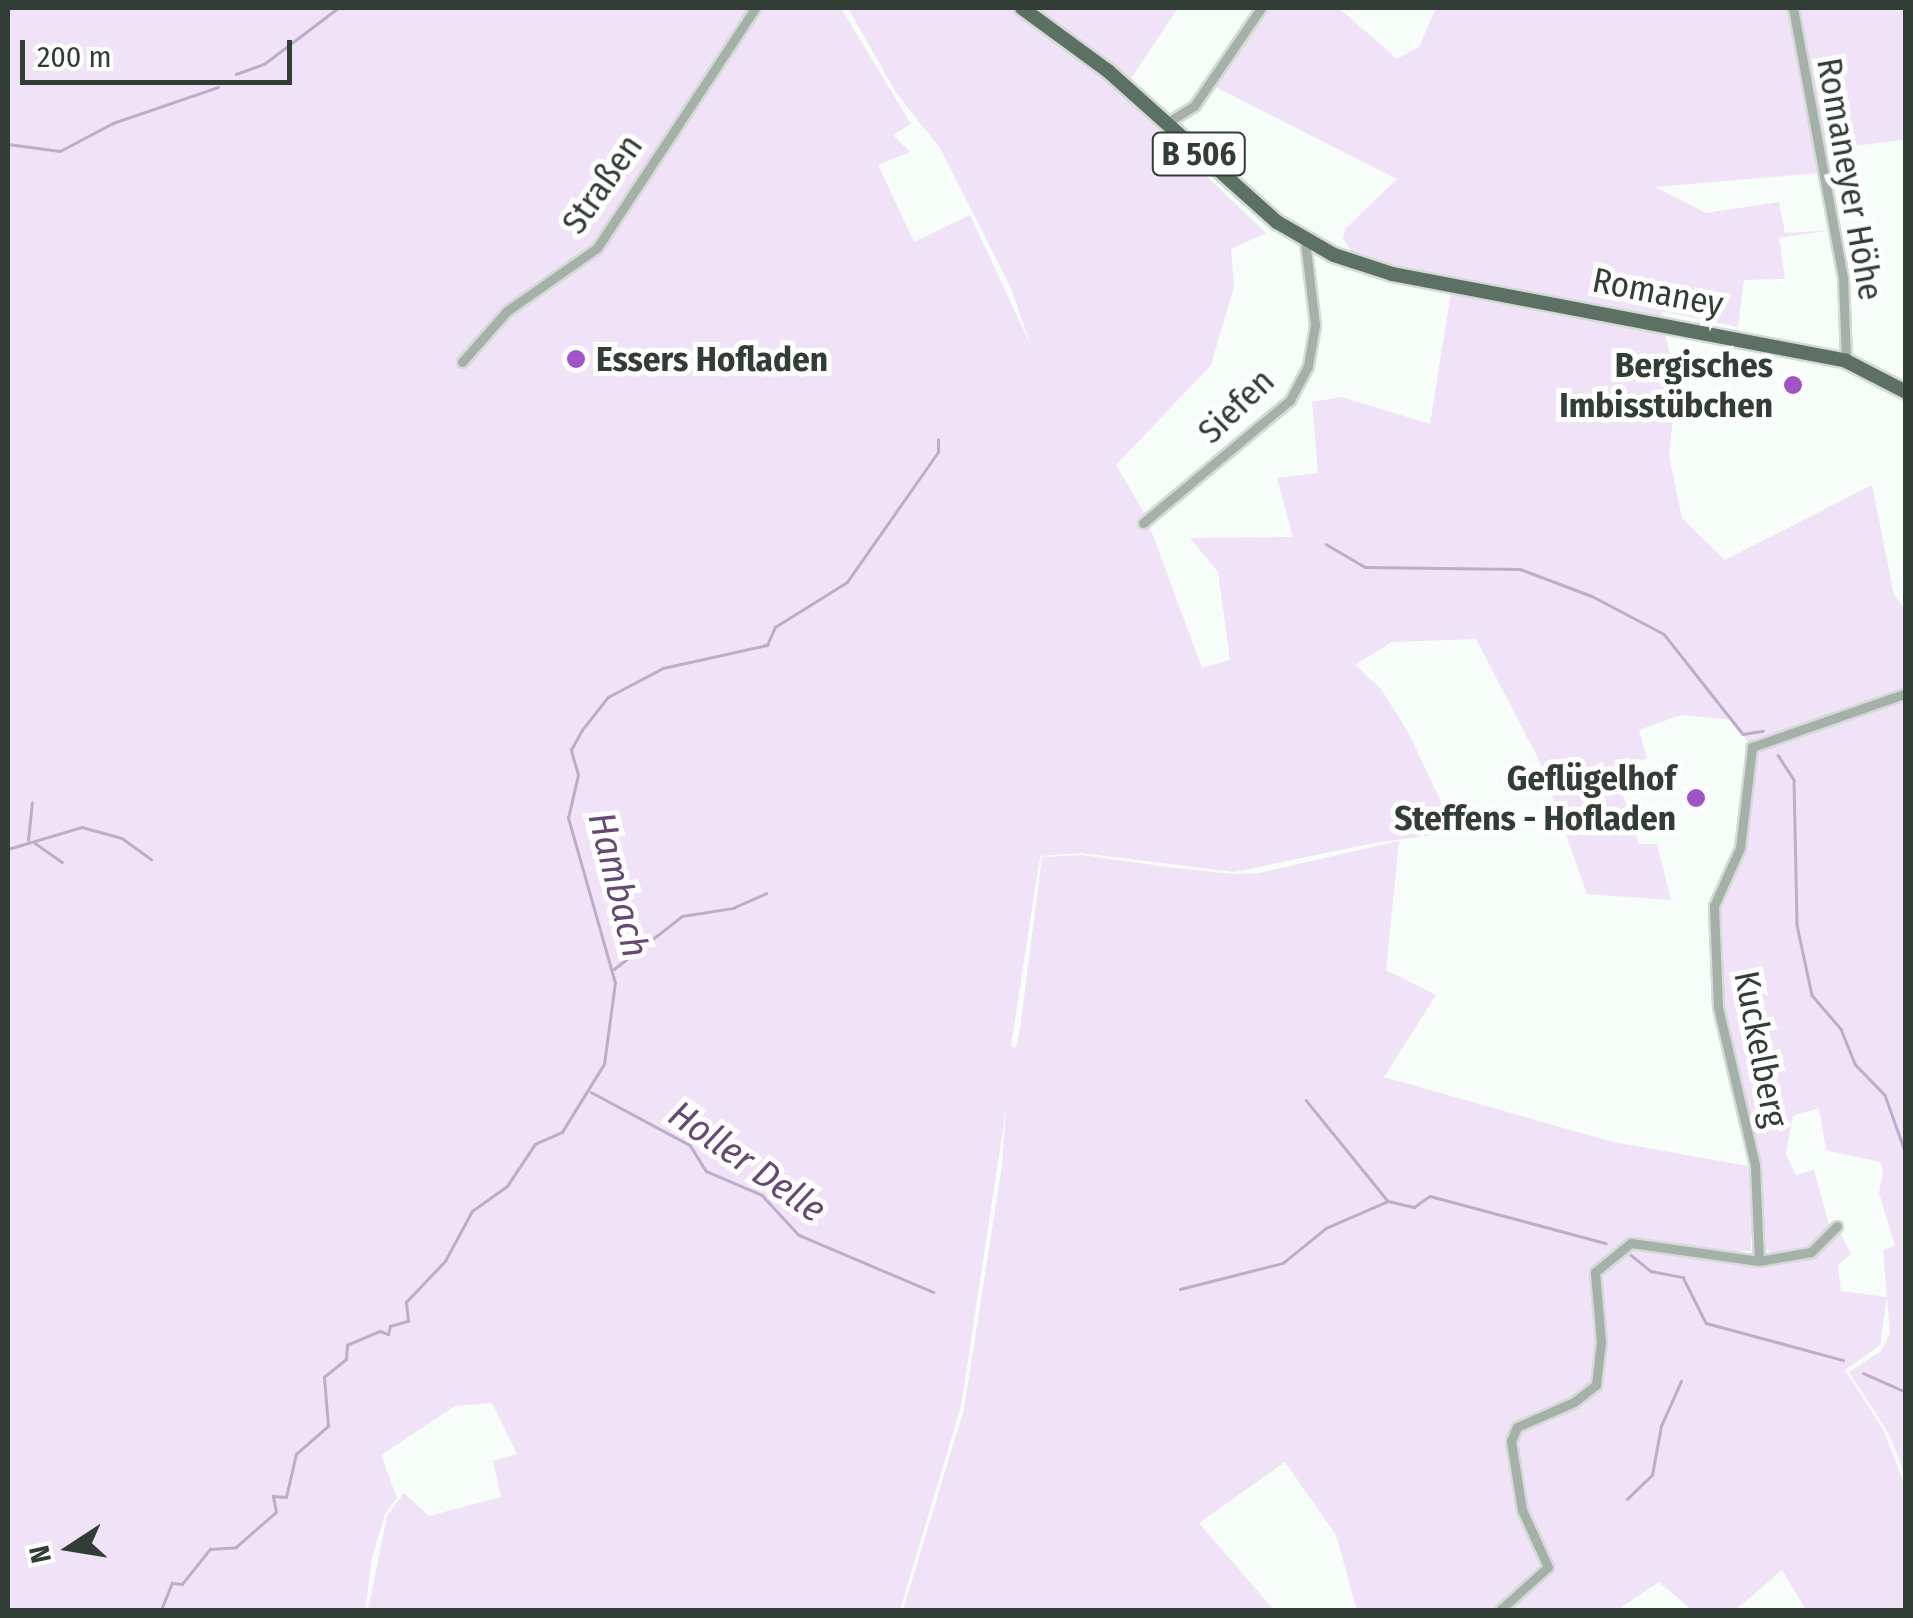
<!DOCTYPE html>
<meta charset="utf-8">
<style>
body{margin:0}
#map{position:relative;width:1913px;height:1618px;overflow:hidden;background:#f7fdf9;font-family:"Fira Sans Condensed",sans-serif}
div>[style]{position:absolute}
.green>*{inset:0;background:#f0e3f7}
.stream>*{height:2.5px;margin:-1.25px;padding:0 1.25px;transform-origin:1.25px;border-radius:1.25px;background:#beadc9}
.roads{filter:drop-shadow(2px 0 #d4dad6) drop-shadow(-2px 0 #d4dad6) drop-shadow(0 2px #d4dad6) drop-shadow(0 -2px #d4dad6)}
.minor>*{height:9px;margin:-4.5px;padding:0 4.5px;transform-origin:4.5px;border-radius:4.5px;background:#a4b0a8}
.primary>*{height:14px;margin:-7px;padding:0 7px;transform-origin:7px;border-radius:7px;background:#5c7163}
.dots>*{width:28px;height:28px;translate:-50% -50%;box-sizing:border-box;border:5px solid #fff;border-radius:50%}
span{translate:-50% -50%;white-space:nowrap;text-align:center;line-height:1.15;-webkit-text-stroke:10px #fff;paint-order:stroke}
.shield-label span{padding:2px 8px;background:#fff;border:2px solid;border-radius:8px;-webkit-text-stroke-width:0}
.shield-label{font-size:32px;color:#323d36;font-weight:700}
.street-label{font-size:35px;color:#323d36}
.poi-label{font-size:35px;color:#323d36;font-weight:700}
.left{translate:0 -50%;text-align:left}
.right{translate:-100% -50%;text-align:right}
.water-label{font-size:38px;color:#654973;font-style:italic}
.frame{position:absolute;inset:0;border:10px solid #323d36;pointer-events:none}
.north{position:absolute;left:20px;top:1498px;width:100px;height:100px;-webkit-text-stroke:8px #fff;paint-order:stroke;rotate:258deg;font-size:28px;font-weight:700;line-height:40px;text-align:center;color:#323d36}
.north::after{content:'';display:block;margin:auto;width:35px;height:45px;background:#323d36;clip-path:polygon(50% 0,100% 100%,50% 72%,0 100%)}
.scale{position:absolute;left:20px;top:40px;width:272px;height:45px;box-sizing:border-box;border:5px solid #323d36;border-top:0;padding-left:12px;font-size:30px;line-height:35px;white-space:nowrap;color:#323d36;-webkit-text-stroke:8px #fff;paint-order:stroke}
</style>
<div id="map">
<div class="green">
<div style="clip-path:polygon(8px 8px,841px 8px,911px 124px,893px 135px,910px 152px,878px 165px,914px 242px,970px 215px,1031px 346px,1011px 288px,940px 148px,897px 94px,848px 8px,1008px 8px,1104px 78px,1266px 233px,1231px 249px,1234px 286px,1211px 365px,1116px 465px,1145px 514px,1202px 668px,1230px 660px,1218px 572px,1190px 538px,1293px 537px,1277px 478px,1318px 473px,1312px 402px,1342px 397px,1430px 424px,1451px 292px,1662px 324px,1677px 379px,1669px 456px,1682px 518px,1725px 560px,1872px 485px,1894px 595px,1905px 609px,1905px 687px,1750px 745px,1733px 720px,1681px 715px,1639px 730px,1647px 758px,1625px 768px,1618px 780px,1639px 844px,1657px 844px,1671px 900px,1587px 894px,1540px 762px,1476px 639px,1392px 642px,1355px 665px,1381px 689px,1407px 730px,1442px 804px,1447px 833px,1374px 843px,1234px 872px,1081px 853px,1040px 856px,1011px 1046px,1016px 1048px,1020px 1029px,1042px 857px,1082px 855px,1175px 868px,1233px 874px,1259px 873px,1399px 841px,1386px 970px,1436px 995px,1384px 1077px,1613px 1142px,1754px 1167px,1751px 1251px,1694px 1253px,1773px 1264px,1808px 1256px,1839px 1231px,1851px 1254px,1838px 1265px,1841px 1291px,1887px 1297px,1880px 1345px,1845px 1370px,1883px 1429px,1905px 1485px,1905px 1610px,1806px 1610px,1782px 1570px,1735px 1610px,1692px 1610px,1659px 1582px,1617px 1610px,1502px 1610px,1548px 1569px,1549px 1559px,1523px 1510px,1512px 1441px,1518px 1427px,1575px 1404px,1598px 1386px,1603px 1341px,1596px 1283px,1600px 1341px,1595px 1384px,1573px 1401px,1517px 1425px,1510px 1439px,1520px 1510px,1547px 1567px,1499px 1610px,1357px 1610px,1336px 1535px,1285px 1462px,1199px 1523px,1274px 1610px,903px 1610px,964px 1409px,1002px 1166px,1006px 1109px,961px 1406px,900px 1610px,368px 1610px,387px 1516px,404px 1493px,429px 1516px,501px 1497px,493px 1461px,517px 1454px,492px 1403px,455px 1406px,381px 1455px,397px 1498px,385px 1514px,372px 1558px,365px 1610px,8px 1610px)"></div>
<div style="clip-path:polygon(1030px 8px,1178px 8px,1130px 80px)"></div>
<div style="clip-path:polygon(1264px 8px,1339px 8px,1397px 59px,1419px 47px,1436px 8px,1791px 8px,1819px 173px,1655px 187px,1706px 213px,1779px 202px,1785px 233px,1832px 230px,1779px 238px,1785px 279px,1744px 280px,1738px 327px,1661px 311px,1662px 320px,1395px 270px,1352px 252px,1343px 239px,1345px 229px,1397px 179px,1213px 86px)"></div>
<div style="clip-path:polygon(1795px 8px,1905px 8px,1905px 145px,1902px 140px,1821px 150px)"></div>
<div style="clip-path:polygon(1905px 692px,1905px 1475px,1889px 1434px,1849px 1372px,1881px 1351px,1890px 1333px,1883px 1250px,1895px 1246px,1879px 1193px,1883px 1170px,1880px 1162px,1826px 1150px,1819px 1108px,1793px 1116px,1786px 1154px,1796px 1175px,1814px 1170px,1830px 1228px,1814px 1248px,1776px 1257px,1761px 1246px,1757px 1164px,1719px 1007px,1715px 904px,1743px 848px,1756px 747px)"></div>
</div>
<div class="stream">
<div style="left:236px;top:74px;width:30px;rotate:-20deg"></div>
<div style="left:264px;top:64px;width:93px;rotate:-37.1deg"></div>
<div style="left:8px;top:144px;width:52px;rotate:7.7deg"></div>
<div style="left:60px;top:151px;width:60px;rotate:-27.8deg"></div>
<div style="left:113px;top:123px;width:111px;rotate:-18.9deg"></div>
<div style="left:1326px;top:544px;width:45px;rotate:30.5deg"></div>
<div style="left:1365px;top:567px;width:155px;rotate:0.7deg"></div>
<div style="left:1520px;top:569px;width:77px;rotate:20.6deg"></div>
<div style="left:1592px;top:596px;width:81px;rotate:27.8deg"></div>
<div style="left:1664px;top:634px;width:127px;rotate:51.7deg"></div>
<div style="left:1743px;top:734px;width:20px;rotate:-9deg"></div>
<div style="left:1778px;top:755px;width:30px;rotate:57deg"></div>
<div style="left:1794px;top:780px;width:145px;rotate:88.8deg"></div>
<div style="left:1797px;top:925px;width:72px;rotate:77.9deg"></div>
<div style="left:1812px;top:995px;width:45px;rotate:49.5deg"></div>
<div style="left:1841px;top:1029px;width:38px;rotate:68deg"></div>
<div style="left:1855px;top:1064px;width:43px;rotate:45.9deg"></div>
<div style="left:1885px;top:1095px;width:63px;rotate:70.4deg"></div>
<div style="left:28px;top:840px;width:37px;rotate:-84deg"></div>
<div style="left:35px;top:843px;width:33px;rotate:35deg"></div>
<div style="left:8px;top:849px;width:77px;rotate:-16.6deg"></div>
<div style="left:82px;top:827px;width:41px;rotate:15.4deg"></div>
<div style="left:122px;top:838px;width:36px;rotate:36deg"></div>
<div style="left:614px;top:969px;width:86px;rotate:-37.9deg"></div>
<div style="left:682px;top:916px;width:52px;rotate:-8.9deg"></div>
<div style="left:733px;top:908px;width:36px;rotate:-24deg"></div>
<div style="left:591px;top:1092px;width:112px;rotate:28.2deg"></div>
<div style="left:690px;top:1145px;width:31px;rotate:58deg"></div>
<div style="left:706px;top:1171px;width:61px;rotate:23.2deg"></div>
<div style="left:762px;top:1195px;width:54px;rotate:47.2deg"></div>
<div style="left:799px;top:1235px;width:146px;rotate:23deg"></div>
<div style="left:1306px;top:1100px;width:130px;rotate:50.9deg"></div>
<div style="left:1388px;top:1201px;width:27px;rotate:13deg"></div>
<div style="left:1414px;top:1207px;width:19px;rotate:-35deg"></div>
<div style="left:1430px;top:1196px;width:182px;rotate:15deg"></div>
<div style="left:1631px;top:1255px;width:26px;rotate:39deg"></div>
<div style="left:1651px;top:1271px;width:33px;rotate:11deg"></div>
<div style="left:1683px;top:1277px;width:51px;rotate:63.4deg"></div>
<div style="left:1706px;top:1323px;width:142px;rotate:15.1deg"></div>
<div style="left:1180px;top:1289px;width:106px;rotate:-14.2deg"></div>
<div style="left:1283px;top:1263px;width:55px;rotate:-39.1deg"></div>
<div style="left:1326px;top:1228px;width:65px;rotate:-23.4deg"></div>
<div style="left:1863px;top:1373px;width:47px;rotate:23.8deg"></div>
<div style="left:1627px;top:1499px;width:35px;rotate:-44deg"></div>
<div style="left:1652px;top:1475px;width:50px;rotate:-79.6deg"></div>
<div style="left:1661px;top:1426px;width:49px;rotate:-66deg"></div>
<div style="left:161px;top:1610px;width:29px;rotate:-68deg"></div>
<div style="left:172px;top:1583px;width:10px;rotate:6deg"></div>
<div style="left:182px;top:1584px;width:45px;rotate:-51.3deg"></div>
<div style="left:210px;top:1549px;width:26px;rotate:-4deg"></div>
<div style="left:236px;top:1547px;width:53px;rotate:-41.2deg"></div>
<div style="left:276px;top:1512px;width:16px;rotate:-101deg"></div>
<div style="left:273px;top:1496px;width:13px;rotate:4deg"></div>
<div style="left:286px;top:1497px;width:44px;rotate:-76.9deg"></div>
<div style="left:296px;top:1454px;width:43px;rotate:-41.2deg"></div>
<div style="left:328px;top:1426px;width:49px;rotate:-94.7deg"></div>
<div style="left:324px;top:1377px;width:28px;rotate:-39deg"></div>
<div style="left:346px;top:1359px;width:14px;rotate:-86deg"></div>
<div style="left:347px;top:1345px;width:36px;rotate:-23deg"></div>
<div style="left:380px;top:1331px;width:9px;rotate:21deg"></div>
<div style="left:388px;top:1334px;width:8px;rotate:-76deg"></div>
<div style="left:390px;top:1326px;width:19px;rotate:-16deg"></div>
<div style="left:408px;top:1321px;width:19px;rotate:-96deg"></div>
<div style="left:406px;top:1302px;width:57px;rotate:-46.4deg"></div>
<div style="left:445px;top:1261px;width:57px;rotate:-61.6deg"></div>
<div style="left:472px;top:1211px;width:43px;rotate:-35.5deg"></div>
<div style="left:507px;top:1186px;width:50px;rotate:-56.3deg"></div>
<div style="left:535px;top:1144px;width:30px;rotate:-24deg"></div>
<div style="left:562px;top:1132px;width:80px;rotate:-58.3deg"></div>
<div style="left:604px;top:1064px;width:82px;rotate:-82.3deg"></div>
<div style="left:615px;top:983px;width:172px;rotate:-105.9deg"></div>
<div style="left:568px;top:818px;width:44px;rotate:-76.9deg"></div>
<div style="left:578px;top:775px;width:26px;rotate:-106deg"></div>
<div style="left:571px;top:750px;width:23px;rotate:-61deg"></div>
<div style="left:582px;top:730px;width:42px;rotate:-51.8deg"></div>
<div style="left:608px;top:697px;width:62px;rotate:-27.8deg"></div>
<div style="left:663px;top:668px;width:107px;rotate:-12.5deg"></div>
<div style="left:767px;top:645px;width:20px;rotate:-66deg"></div>
<div style="left:775px;top:627px;width:85px;rotate:-32deg"></div>
<div style="left:847px;top:582px;width:159px;rotate:-55deg"></div>
<div style="left:938px;top:452px;width:12px;rotate:-90deg"></div>
</div>
<div class="roads">
<div class="minor">
<div style="left:1793px;top:8px;width:275px;rotate:79.5deg"></div>
<div style="left:1843px;top:278px;width:83px;rotate:87.9deg"></div>
<div style="left:1165px;top:124px;width:34px;rotate:-32deg"></div>
<div style="left:1194px;top:106px;width:119px;rotate:-55.6deg"></div>
<div style="left:462px;top:362px;width:68px;rotate:-48.6deg"></div>
<div style="left:507px;top:311px;width:110px;rotate:-35deg"></div>
<div style="left:597px;top:248px;width:287px;rotate:-56.6deg"></div>
<div style="left:1143px;top:523px;width:192px;rotate:-39.9deg"></div>
<div style="left:1290px;top:400px;width:38px;rotate:-62deg"></div>
<div style="left:1308px;top:366px;width:42px;rotate:-80.3deg"></div>
<div style="left:1315px;top:325px;width:85px;rotate:-96.8deg"></div>
<div style="left:1837px;top:1226px;width:37px;rotate:135deg"></div>
<div style="left:1811px;top:1252px;width:53px;rotate:170.2deg"></div>
<div style="left:1759px;top:1261px;width:96px;rotate:-92.4deg"></div>
<div style="left:1755px;top:1165px;width:162px;rotate:-103.2deg"></div>
<div style="left:1718px;top:1007px;width:101px;rotate:-92.3deg"></div>
<div style="left:1714px;top:906px;width:64px;rotate:-65.9deg"></div>
<div style="left:1740px;top:848px;width:102px;rotate:-83.2deg"></div>
<div style="left:1752px;top:747px;width:163px;rotate:-19.3deg"></div>
<div style="left:1500px;top:1610px;width:64px;rotate:-41.9deg"></div>
<div style="left:1548px;top:1567px;width:63px;rotate:-114.5deg"></div>
<div style="left:1522px;top:1510px;width:70px;rotate:-99.1deg"></div>
<div style="left:1511px;top:1441px;width:15px;rotate:-67deg"></div>
<div style="left:1517px;top:1427px;width:62px;rotate:-23.7deg"></div>
<div style="left:1574px;top:1402px;width:28px;rotate:-38deg"></div>
<div style="left:1596px;top:1385px;width:43px;rotate:-83.4deg"></div>
<div style="left:1601px;top:1342px;width:70px;rotate:-94.9deg"></div>
<div style="left:1595px;top:1272px;width:46px;rotate:-38.9deg"></div>
<div style="left:1631px;top:1243px;width:129px;rotate:8deg"></div>
</div>
<div class="primary">
<div style="left:1022px;top:8px;width:107px;rotate:36.2deg"></div>
<div style="left:1108px;top:71px;width:227px;rotate:41.8deg"></div>
<div style="left:1277px;top:222px;width:66px;rotate:30.1deg"></div>
<div style="left:1334px;top:255px;width:61px;rotate:18.1deg"></div>
<div style="left:1392px;top:274px;width:462px;rotate:10.8deg"></div>
<div style="left:1846px;top:361px;width:68px;rotate:27.3deg"></div>
</div>
</div>
<div class="dots">
<div style="left:576px;top:359px;background:#a154c6"></div>
<div style="left:1793px;top:385px;background:#a154c6"></div>
<div style="left:1696px;top:798px;background:#a154c6"></div>
</div>
<div class="shield-label">
<span style="left:1199px;top:154px">B 506</span>
</div>
<div class="street-label">
<span style="left:1850px;top:179px;rotate:80deg">Romaneyer Höhe</span>
<span style="left:602px;top:184px;rotate:-55deg">Straßen</span>
<span style="left:1658px;top:292px;rotate:11deg">Romaney</span>
<span style="left:1236px;top:406px;rotate:-44deg">Siefen</span>
<span style="left:1761px;top:1049px;rotate:79deg">Kuckelberg</span>
</div>
<div class="poi-label">
<span class="left" style="left:596px;top:359px">Essers Hofladen</span>
<span class="right" style="left:1773px;top:385px">Bergisches<br>Imbisstübchen</span>
<span class="right" style="left:1676px;top:798px">Geflügelhof<br>Steffens - Hofladen</span>
</div>
<div class="water-label">
<span style="left:618px;top:885px;rotate:76deg">Hambach</span>
<span style="left:747px;top:1162px;rotate:35deg">Holler Delle</span>
</div>
<div class="frame"></div>
<div class="north">N</div>
<div class="scale">200 m</div>
</div>
